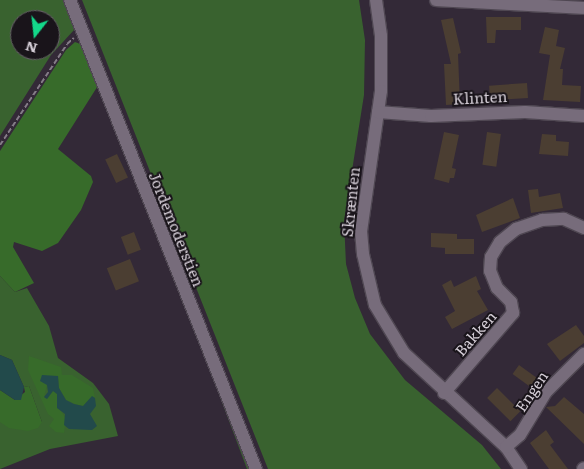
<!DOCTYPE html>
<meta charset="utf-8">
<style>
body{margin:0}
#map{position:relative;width:584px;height:469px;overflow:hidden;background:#332937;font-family:Literata,serif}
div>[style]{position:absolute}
.green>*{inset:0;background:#39622f}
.forest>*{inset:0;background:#376b2a}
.water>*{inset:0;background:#224a4b}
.building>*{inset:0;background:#4b3e32;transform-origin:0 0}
.path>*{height:2px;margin-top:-1px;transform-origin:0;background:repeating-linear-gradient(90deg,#857c88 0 5px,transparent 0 7.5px)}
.roads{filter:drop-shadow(1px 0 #4f4752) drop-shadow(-1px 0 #4f4752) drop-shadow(0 1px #4f4752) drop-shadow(0 -1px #4f4752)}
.minor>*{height:12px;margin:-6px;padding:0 6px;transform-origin:6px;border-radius:6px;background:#776c7b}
span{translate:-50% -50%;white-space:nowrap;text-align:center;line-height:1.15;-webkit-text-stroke:4px #19141a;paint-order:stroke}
.street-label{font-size:15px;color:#d6cfd8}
.north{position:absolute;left:10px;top:10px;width:50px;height:50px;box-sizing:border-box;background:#19141a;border:1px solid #655f66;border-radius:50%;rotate:196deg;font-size:14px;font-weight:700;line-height:20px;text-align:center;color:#d6cfd8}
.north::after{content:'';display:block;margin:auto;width:18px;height:22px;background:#13d98a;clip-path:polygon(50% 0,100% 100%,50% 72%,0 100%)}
</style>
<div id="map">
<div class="green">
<div style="clip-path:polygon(evenodd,0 0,65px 0,74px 30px,51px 55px,0 136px,0 0,20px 20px,50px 20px,50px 50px,20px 50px,20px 20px)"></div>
<div style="clip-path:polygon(82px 0,359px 0,365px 40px,364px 95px,344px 221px,346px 264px,355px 298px,370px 334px,405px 380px,482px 445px,501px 469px,268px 469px)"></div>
<div style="clip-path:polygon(173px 272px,252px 469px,247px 469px)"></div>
<div style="clip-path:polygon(0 276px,15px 292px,27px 288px,49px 326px,58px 358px,93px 383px,109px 404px,118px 436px,50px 449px,0 469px,0 422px,42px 422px,29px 386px,24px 387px,12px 360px,0 355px)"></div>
</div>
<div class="forest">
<div style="clip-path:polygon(75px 42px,83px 45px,99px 84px,58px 149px,91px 176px,93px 182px,81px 210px,58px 243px,42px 251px,14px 242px,13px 247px,34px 283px,15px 292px,0 276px,0 151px,66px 50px)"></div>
<div style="clip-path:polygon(29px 356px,61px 367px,62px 375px,72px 375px,93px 388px,95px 398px,92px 397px,83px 406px,75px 404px,66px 400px,59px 388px,58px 376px,49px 376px,44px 397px,47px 399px,53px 391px,57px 394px,57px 405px,66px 419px,64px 433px,56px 432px,49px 426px,54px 419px,48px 414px,28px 370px)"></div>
<div style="clip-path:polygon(29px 386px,42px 422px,38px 428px,28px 431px,9px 428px,0 422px,0 390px,15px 400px,25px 392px,24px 387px)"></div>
</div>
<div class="water">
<div style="clip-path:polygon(0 355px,12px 360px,24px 387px,21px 400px,15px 400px,0 390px)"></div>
<div style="clip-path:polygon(42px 375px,58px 376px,59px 388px,66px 400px,74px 404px,83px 406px,92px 396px,95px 398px,96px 406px,90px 414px,97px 426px,92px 430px,69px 429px,64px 425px,65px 414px,57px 408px,57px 394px,53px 391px,47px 399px,44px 397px,48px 392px,47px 385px,40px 381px)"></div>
</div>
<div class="building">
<div style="clip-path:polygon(486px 17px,521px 17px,521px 30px,496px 30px,495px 43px,487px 43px)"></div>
<div style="clip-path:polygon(453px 18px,461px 53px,458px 54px,460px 104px,446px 105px,444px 64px,451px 64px,441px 20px)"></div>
<div style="clip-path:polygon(545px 27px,559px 30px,556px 46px,565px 48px,560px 69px,563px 69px,562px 85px,581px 86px,580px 102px,543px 100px,550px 55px,539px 53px)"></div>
<div style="left:527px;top:83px;width:15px;height:38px;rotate:86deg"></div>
<div style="clip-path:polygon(444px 132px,459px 135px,452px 168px,456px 169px,454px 178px,450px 178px,449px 183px,434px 179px)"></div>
<div style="left:487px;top:132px;width:14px;height:33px;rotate:8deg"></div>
<div style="clip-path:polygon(542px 134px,556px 135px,556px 141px,569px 142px,568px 156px,539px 154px)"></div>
<div style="left:117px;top:154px;width:26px;height:13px;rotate:65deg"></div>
<div style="clip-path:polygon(538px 189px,539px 197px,560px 193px,563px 208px,531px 213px,528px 190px)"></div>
<div style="clip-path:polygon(513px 198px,520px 218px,482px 232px,476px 215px)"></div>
<div style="left:134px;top:232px;width:19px;height:14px;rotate:69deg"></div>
<div style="clip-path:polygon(431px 233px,457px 234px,457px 239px,474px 239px,474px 254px,445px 254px,445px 248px,431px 247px)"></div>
<div style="left:130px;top:259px;width:24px;height:25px;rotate:68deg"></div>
<div style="clip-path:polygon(476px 276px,481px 289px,477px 291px,488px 310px,452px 329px,445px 317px,455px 311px,442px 285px,451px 280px,454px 287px)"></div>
<div style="clip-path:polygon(576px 325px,584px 336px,584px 343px,560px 361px,547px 344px)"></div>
<div style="left:519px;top:365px;width:29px;height:11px;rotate:36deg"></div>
<div style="left:497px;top:388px;width:33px;height:14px;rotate:45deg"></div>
<div style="clip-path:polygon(564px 397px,584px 414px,584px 444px,546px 407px,555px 406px)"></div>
<div style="clip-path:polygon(546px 430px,554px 442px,550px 445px,568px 469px,549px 469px,530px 443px)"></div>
</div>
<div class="path">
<div style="left:0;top:145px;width:121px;rotate:-56.4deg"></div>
<div style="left:67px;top:44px;width:9px;rotate:-41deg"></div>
</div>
<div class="roads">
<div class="minor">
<div style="left:70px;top:0;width:505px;rotate:68.37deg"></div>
<div style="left:376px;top:0;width:36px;rotate:82deg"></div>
<div style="left:381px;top:36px;width:55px;rotate:90deg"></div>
<div style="left:381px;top:91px;width:141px;rotate:98.1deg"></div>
<div style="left:361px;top:231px;width:23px;rotate:85deg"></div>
<div style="left:363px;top:254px;width:52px;rotate:76.8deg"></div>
<div style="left:375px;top:305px;width:56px;rotate:58.9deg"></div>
<div style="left:404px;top:353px;width:139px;rotate:42.7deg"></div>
<div style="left:506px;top:447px;width:27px;rotate:56deg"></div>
<div style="left:436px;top:0;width:148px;rotate:3.1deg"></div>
<div style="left:378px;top:112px;width:53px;rotate:4.3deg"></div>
<div style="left:431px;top:116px;width:94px;rotate:-2.4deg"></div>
<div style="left:525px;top:112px;width:59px;rotate:3.9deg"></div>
<div style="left:444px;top:393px;width:106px;rotate:-49.2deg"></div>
<div style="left:513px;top:313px;width:11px;rotate:-100deg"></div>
<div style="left:511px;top:302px;width:20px;rotate:-135deg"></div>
<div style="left:497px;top:288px;width:18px;rotate:-112deg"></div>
<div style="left:490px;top:271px;width:14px;rotate:-86deg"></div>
<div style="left:491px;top:257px;width:17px;rotate:-59deg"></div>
<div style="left:500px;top:242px;width:21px;rotate:-39deg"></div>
<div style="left:516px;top:229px;width:28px;rotate:-19deg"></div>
<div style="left:542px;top:220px;width:22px;rotate:-3deg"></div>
<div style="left:564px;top:219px;width:22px;rotate:24deg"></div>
<div style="left:506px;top:447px;width:18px;rotate:-41deg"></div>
<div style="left:520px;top:435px;width:50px;rotate:-58.8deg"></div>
<div style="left:546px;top:392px;width:54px;rotate:-45deg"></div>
<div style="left:583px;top:469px;width:1px;rotate:-45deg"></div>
</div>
</div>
<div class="street-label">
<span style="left:480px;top:97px;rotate:-3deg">Klinten</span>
<span style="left:350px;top:202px;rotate:-84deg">Skrænten</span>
<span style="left:177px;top:229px;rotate:68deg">Jordemoderstien</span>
<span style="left:475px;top:333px;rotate:-49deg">Bakken</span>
<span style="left:531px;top:391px;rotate:-56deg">Engen</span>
</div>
<div class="north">N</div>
</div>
